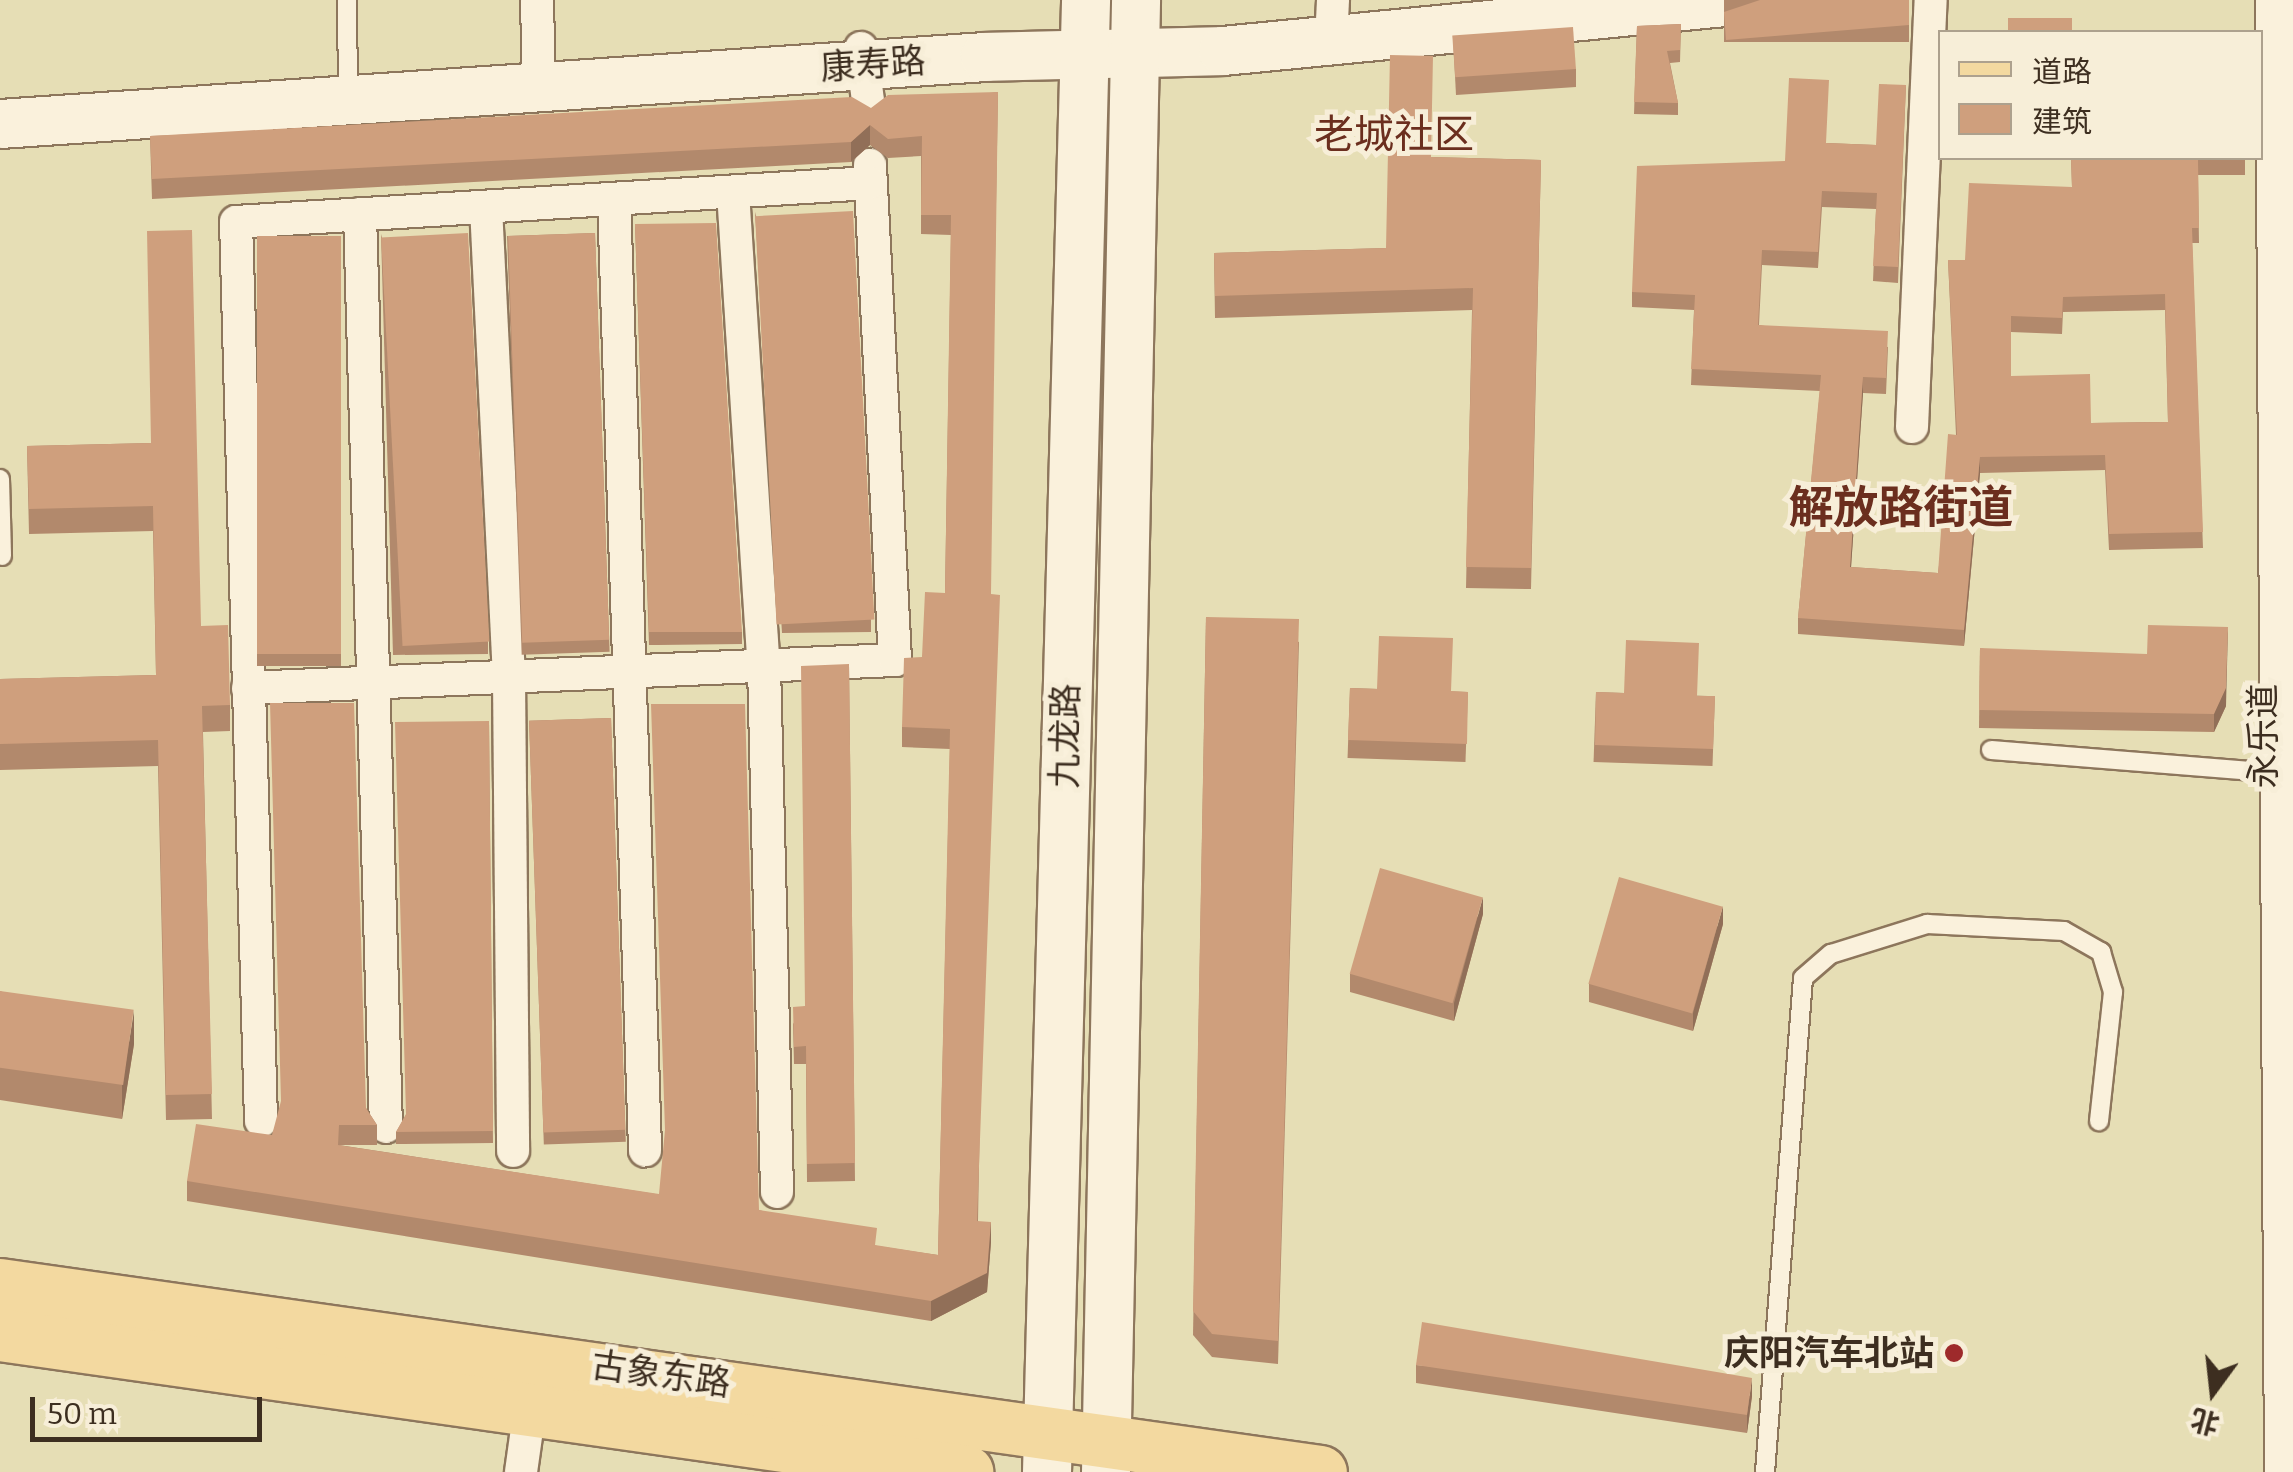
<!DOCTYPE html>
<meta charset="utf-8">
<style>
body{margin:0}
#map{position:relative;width:2293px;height:1472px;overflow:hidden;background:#f0e4c8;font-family:Bitter,"Noto Sans SC",serif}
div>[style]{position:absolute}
.farmland>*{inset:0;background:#e6deb5}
.roads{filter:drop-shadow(2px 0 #8d765c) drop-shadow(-2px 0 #8d765c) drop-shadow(0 2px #8d765c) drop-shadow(0 -2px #8d765c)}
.lane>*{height:18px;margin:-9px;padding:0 9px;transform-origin:9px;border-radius:9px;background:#faf1dc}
.street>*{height:32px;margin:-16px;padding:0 16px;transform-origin:16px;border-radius:16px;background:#faf1dc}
.secondary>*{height:48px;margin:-24px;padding:0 24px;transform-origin:24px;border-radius:24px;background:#faf1dc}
.primary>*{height:52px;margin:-26px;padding:0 26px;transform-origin:26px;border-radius:26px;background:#f3d9a0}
.wall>*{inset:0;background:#b2896c;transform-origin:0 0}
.shaded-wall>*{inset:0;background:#916f58}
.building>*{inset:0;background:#cf9f7d;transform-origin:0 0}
.dots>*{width:28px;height:28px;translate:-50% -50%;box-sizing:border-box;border:5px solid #f7eed8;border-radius:50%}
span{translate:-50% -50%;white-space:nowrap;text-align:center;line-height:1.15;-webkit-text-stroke:10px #f7eed8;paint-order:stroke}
.street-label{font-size:35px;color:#3d2e20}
.poi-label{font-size:35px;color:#3d2e20;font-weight:700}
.right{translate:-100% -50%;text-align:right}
.quarter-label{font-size:40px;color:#6b2e1e}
.district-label{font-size:45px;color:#6b2e1e;font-weight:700}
.legend{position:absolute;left:1938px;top:30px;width:325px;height:130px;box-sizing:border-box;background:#f7eed8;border:2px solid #ada18e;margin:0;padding:12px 18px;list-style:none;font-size:30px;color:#3d2e20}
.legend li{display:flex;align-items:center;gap:20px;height:50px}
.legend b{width:50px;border:2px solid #ada18e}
.north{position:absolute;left:2163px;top:1342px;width:100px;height:100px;-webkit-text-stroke:8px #f7eed8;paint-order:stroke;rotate:195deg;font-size:28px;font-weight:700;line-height:40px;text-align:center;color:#3d2e20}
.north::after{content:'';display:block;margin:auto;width:35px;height:45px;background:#3d2e20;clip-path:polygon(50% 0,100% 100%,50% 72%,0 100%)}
.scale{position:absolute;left:30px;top:1397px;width:232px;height:45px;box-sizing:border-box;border:5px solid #3d2e20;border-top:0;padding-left:12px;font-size:30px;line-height:35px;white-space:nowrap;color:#3d2e20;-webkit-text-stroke:8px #f7eed8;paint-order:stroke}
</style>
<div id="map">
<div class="farmland">
<div style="clip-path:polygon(evenodd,0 0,2293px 0,2293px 1472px,0 1472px,0 0,1940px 32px,2260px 32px,2260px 158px,1940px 158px,1940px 32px)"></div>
</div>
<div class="roads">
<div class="lane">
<div style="left:347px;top:0;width:99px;rotate:89.4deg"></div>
<div style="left:0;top:479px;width:77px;rotate:88.5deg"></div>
<div style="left:1991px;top:750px;width:273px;rotate:4.6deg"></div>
<div style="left:1765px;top:1472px;width:495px;rotate:-85.6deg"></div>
<div style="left:1803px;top:978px;width:37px;rotate:-41deg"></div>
<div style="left:1831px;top:954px;width:101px;rotate:-17.4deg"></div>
<div style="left:1927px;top:924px;width:137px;rotate:2.9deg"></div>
<div style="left:2064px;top:931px;width:43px;rotate:29.6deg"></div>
<div style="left:2101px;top:952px;width:42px;rotate:73.3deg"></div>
<div style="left:2113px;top:992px;width:130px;rotate:96.2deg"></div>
</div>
<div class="street">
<div style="left:537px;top:0;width:85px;rotate:88.7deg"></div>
<div style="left:1331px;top:41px;width:41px;rotate:-87.2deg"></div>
<div style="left:861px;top:48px;width:61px;rotate:82.4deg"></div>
<div style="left:733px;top:192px;width:475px;rotate:86.3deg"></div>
<div style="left:764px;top:666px;width:526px;rotate:88.58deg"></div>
<div style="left:614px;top:199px;width:952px;rotate:88.13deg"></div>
<div style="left:486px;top:207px;width:471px;rotate:87.2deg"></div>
<div style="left:509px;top:677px;width:474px;rotate:89.5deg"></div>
<div style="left:360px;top:214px;width:913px;rotate:88.37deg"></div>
<div style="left:1912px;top:427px;width:427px;rotate:-87.5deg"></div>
<div style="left:248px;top:688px;width:648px;rotate:-2.48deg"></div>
<div style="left:895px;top:660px;width:496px;rotate:-92.9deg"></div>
<div style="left:261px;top:1121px;width:899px;rotate:-91.59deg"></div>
<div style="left:236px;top:222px;width:635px;rotate:-3.52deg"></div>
<div style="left:521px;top:1472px;width:65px;rotate:-82deg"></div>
</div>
<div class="secondary">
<div style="left:2280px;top:0;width:1472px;rotate:89.65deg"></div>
<div style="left:0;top:124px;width:987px;rotate:-3.89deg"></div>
<div style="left:985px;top:57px;width:238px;rotate:-1.4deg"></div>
<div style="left:1223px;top:51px;width:524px;rotate:-5.58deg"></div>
<div style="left:1047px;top:1472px;width:1473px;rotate:-88.48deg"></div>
<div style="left:1106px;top:1472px;width:1472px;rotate:-88.83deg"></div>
</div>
<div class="primary">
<div style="left:0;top:1285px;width:1334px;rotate:8.06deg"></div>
<div style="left:0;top:1335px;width:977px;rotate:8.06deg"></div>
</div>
</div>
<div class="wall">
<div style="left:1909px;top:0;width:42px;height:185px;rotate:90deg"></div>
<div style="clip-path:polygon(1681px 24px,1680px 62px,1670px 63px,1678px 103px,1678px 115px,1634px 114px,1637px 26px)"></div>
<div style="clip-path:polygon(1453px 38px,1576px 69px,1576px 87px,1456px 95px)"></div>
<div style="clip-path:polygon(evenodd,1906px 85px,1898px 283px,1873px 281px,1876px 209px,1822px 207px,1818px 268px,1762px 265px,1759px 325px,1888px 347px,1886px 394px,1863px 393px,1851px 567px,1938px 573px,1956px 435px,1948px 260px,1965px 260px,2072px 187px,2071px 158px,2245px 158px,2245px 175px,2198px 175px,2199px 243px,2192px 243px,2203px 548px,2109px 550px,2105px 470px,1980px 473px,1964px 646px,1798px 634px,1798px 618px,1820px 391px,1691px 385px,1694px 310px,1632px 307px,1632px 292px,1785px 161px,1827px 143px,1876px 145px,1906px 85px,2165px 310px,2168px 422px,2091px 423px,2011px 376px,2011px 332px,2062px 334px,2063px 312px,2165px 310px)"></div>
<div style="clip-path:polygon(998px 92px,978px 1221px,991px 1242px,987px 1292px,931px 1321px,187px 1201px,187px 1181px,272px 1135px,366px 1108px,377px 1125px,377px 1145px,339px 1145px,759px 1210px,877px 1246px,938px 1255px,950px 749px,902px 747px,902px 727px,922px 657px,945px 593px,951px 235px,921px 234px,921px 156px,888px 158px,870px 145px,851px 162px,152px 199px,150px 136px,871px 108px)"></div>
<div style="clip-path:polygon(1431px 157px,1541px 160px,1531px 589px,1466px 588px,1472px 310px,1215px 318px,1214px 253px,1386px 248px)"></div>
<div style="clip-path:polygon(755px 212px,871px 620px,871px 632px,782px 633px)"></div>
<div style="clip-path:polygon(635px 224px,742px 632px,742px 644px,649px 645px)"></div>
<div style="left:595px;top:233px;width:419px;height:88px;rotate:88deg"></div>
<div style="clip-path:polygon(381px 234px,488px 642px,488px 654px,393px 655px)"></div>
<div style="left:257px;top:236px;width:84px;height:430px"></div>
<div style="clip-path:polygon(151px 443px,201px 626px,230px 705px,230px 731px,203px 732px,212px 1119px,166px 1120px,158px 766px,0 770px,0 679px,156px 675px,153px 531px,29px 534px,27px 446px)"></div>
<div style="clip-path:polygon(1206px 617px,1299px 642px,1278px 1364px,1212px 1357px,1193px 1335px)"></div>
<div style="clip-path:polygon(1980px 648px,2226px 706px,2214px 732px,1979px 728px)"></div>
<div style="clip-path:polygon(849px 664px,855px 1181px,807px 1182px,806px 1064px,794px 1064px,793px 1024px,805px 1006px)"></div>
<div style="left:1350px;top:688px;width:118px;height:70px;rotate:2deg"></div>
<div style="left:1596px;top:692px;width:119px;height:70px;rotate:2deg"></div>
<div style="left:611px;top:718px;width:424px;height:82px;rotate:88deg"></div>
<div style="clip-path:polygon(489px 721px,493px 1143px,396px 1144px,396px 1132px,406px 1115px)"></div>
<div style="clip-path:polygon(1483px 914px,1454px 1021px,1350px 992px,1350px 974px)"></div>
<div style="clip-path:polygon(1723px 924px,1693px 1031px,1589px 1002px,1589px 984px)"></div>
<div style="clip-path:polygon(0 991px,134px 1044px,122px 1119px,0 1100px)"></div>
<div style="clip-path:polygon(1416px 1365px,1752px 1396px,1747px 1433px,1416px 1383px)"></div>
</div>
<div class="shaded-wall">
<div style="clip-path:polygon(870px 125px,870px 145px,851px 162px,851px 142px)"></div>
<div style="clip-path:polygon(1863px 377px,1863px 393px,1850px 582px,1850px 567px)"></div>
<div style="clip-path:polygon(1980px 457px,1980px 473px,1964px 646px,1964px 630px)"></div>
<div style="clip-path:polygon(2228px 627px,2226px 706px,2214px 732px,2214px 714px)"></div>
<div style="clip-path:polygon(1483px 897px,1483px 914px,1454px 1021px,1454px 1003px)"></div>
<div style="clip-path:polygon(1723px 906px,1723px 924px,1693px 1031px,1693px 1013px)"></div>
<div style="clip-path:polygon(134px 1011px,134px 1044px,122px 1119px,122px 1086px)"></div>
<div style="clip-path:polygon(991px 1222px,991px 1242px,987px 1292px,931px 1321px,931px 1301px)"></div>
<div style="clip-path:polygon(1752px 1378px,1752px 1396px,1747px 1433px,1747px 1415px)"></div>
</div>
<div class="building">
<div style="clip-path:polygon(1760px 0,1909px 0,1909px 25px,1726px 40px,1724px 12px)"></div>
<div style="left:2072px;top:18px;width:14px;height:64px;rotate:90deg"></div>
<div style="clip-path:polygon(1681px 24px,1680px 50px,1667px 51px,1678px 103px,1634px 102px,1637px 26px)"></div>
<div style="left:1573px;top:27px;width:42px;height:121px;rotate:86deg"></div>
<div style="clip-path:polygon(1390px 55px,1433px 56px,1431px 157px,1541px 160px,1531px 568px,1466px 567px,1473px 288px,1215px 296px,1214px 253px,1386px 248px)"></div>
<div style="clip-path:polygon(evenodd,1789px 78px,1829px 80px,1826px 143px,1876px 145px,1879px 84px,1906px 85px,1898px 267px,1873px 266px,1877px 193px,1822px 191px,1818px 252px,1762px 250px,1758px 325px,1888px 331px,1886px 378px,1863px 377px,1850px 567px,1938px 573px,1948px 434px,1957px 435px,1948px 260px,1965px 260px,1969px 183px,2072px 187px,2071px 158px,2245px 158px,2245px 159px,2198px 160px,2199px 228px,2192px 228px,2203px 532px,2109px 534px,2105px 455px,1980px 457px,1964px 630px,1798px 618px,1821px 375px,1691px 369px,1695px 295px,1632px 292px,1637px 166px,1785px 161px,1789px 78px,2165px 294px,2168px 422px,2091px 423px,2090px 374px,2011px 376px,2011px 316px,2062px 318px,2063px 297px,2165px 294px)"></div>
<div style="clip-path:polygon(998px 92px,991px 594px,1000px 595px,977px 1221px,991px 1222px,987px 1273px,931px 1301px,187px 1181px,196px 1124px,272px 1135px,281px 1101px,270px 703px,354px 703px,366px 1108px,377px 1125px,339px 1125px,338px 1145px,659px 1194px,665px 1130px,651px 704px,745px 704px,759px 1210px,877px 1228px,875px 1245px,938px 1255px,950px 729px,902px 727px,904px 658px,922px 657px,925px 592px,945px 593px,951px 215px,921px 215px,922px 136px,888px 139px,870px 125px,851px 142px,152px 179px,150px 136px,852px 97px,871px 108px,888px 95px)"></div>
<div style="left:853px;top:211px;width:409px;height:98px;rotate:87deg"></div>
<div style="clip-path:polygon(716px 223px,742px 632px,649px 632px,635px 224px)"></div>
<div style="clip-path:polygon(192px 230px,201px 626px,228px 625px,230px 705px,202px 706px,212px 1094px,166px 1095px,158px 740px,0 744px,0 679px,156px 675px,153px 506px,29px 509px,27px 446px,151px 443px,147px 231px)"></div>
<div style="left:468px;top:233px;width:409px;height:87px;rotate:87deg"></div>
<div style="left:595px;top:233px;width:407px;height:87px;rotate:88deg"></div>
<div style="left:257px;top:236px;width:84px;height:418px"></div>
<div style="clip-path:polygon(1206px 617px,1299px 619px,1278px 1341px,1212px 1334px,1193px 1311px)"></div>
<div style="clip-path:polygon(2148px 625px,2228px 627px,2226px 688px,2214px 714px,1979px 710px,1980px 648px,2147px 654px)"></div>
<div style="clip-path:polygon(1379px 636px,1453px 638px,1451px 691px,1468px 692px,1467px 744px,1348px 740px,1350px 688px,1377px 689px)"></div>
<div style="clip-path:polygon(1626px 640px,1699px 643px,1697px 696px,1715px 696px,1713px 749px,1595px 745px,1596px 692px,1624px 693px)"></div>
<div style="clip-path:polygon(849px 664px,855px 1163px,807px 1164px,806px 1046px,794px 1047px,793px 1007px,805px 1006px,801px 666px)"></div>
<div style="left:611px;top:718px;width:412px;height:82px;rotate:88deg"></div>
<div style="clip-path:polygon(489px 721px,493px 1131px,396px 1132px,406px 1114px,395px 722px)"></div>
<div style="left:1380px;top:868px;width:107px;height:110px;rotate:16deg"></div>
<div style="left:1619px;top:877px;width:108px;height:111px;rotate:16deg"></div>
<div style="left:0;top:991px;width:135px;height:76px;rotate:8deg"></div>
<div style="clip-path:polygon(1422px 1322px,1752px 1378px,1747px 1415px,1416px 1365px)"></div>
</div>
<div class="dots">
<div style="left:1954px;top:1353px;background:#9e2a2b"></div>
</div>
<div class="street-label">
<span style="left:873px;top:64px;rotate:-4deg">康寿路</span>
<span style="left:1065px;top:736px;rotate:-89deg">九龙路</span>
<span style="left:2263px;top:736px;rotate:-90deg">永乐道</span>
<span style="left:661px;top:1374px;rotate:8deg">古象东路</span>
</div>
<div class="poi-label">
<span class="right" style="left:1934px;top:1353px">庆阳汽车北站</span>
</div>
<div class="quarter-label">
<span style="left:1394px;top:135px">老城社区</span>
</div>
<div class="district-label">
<span style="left:1901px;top:509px">解放路街道</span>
</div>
<ul class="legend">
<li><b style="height:12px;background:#f3d9a0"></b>道路</li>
<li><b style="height:28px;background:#cf9f7d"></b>建筑</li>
</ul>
<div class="north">北</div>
<div class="scale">50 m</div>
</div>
